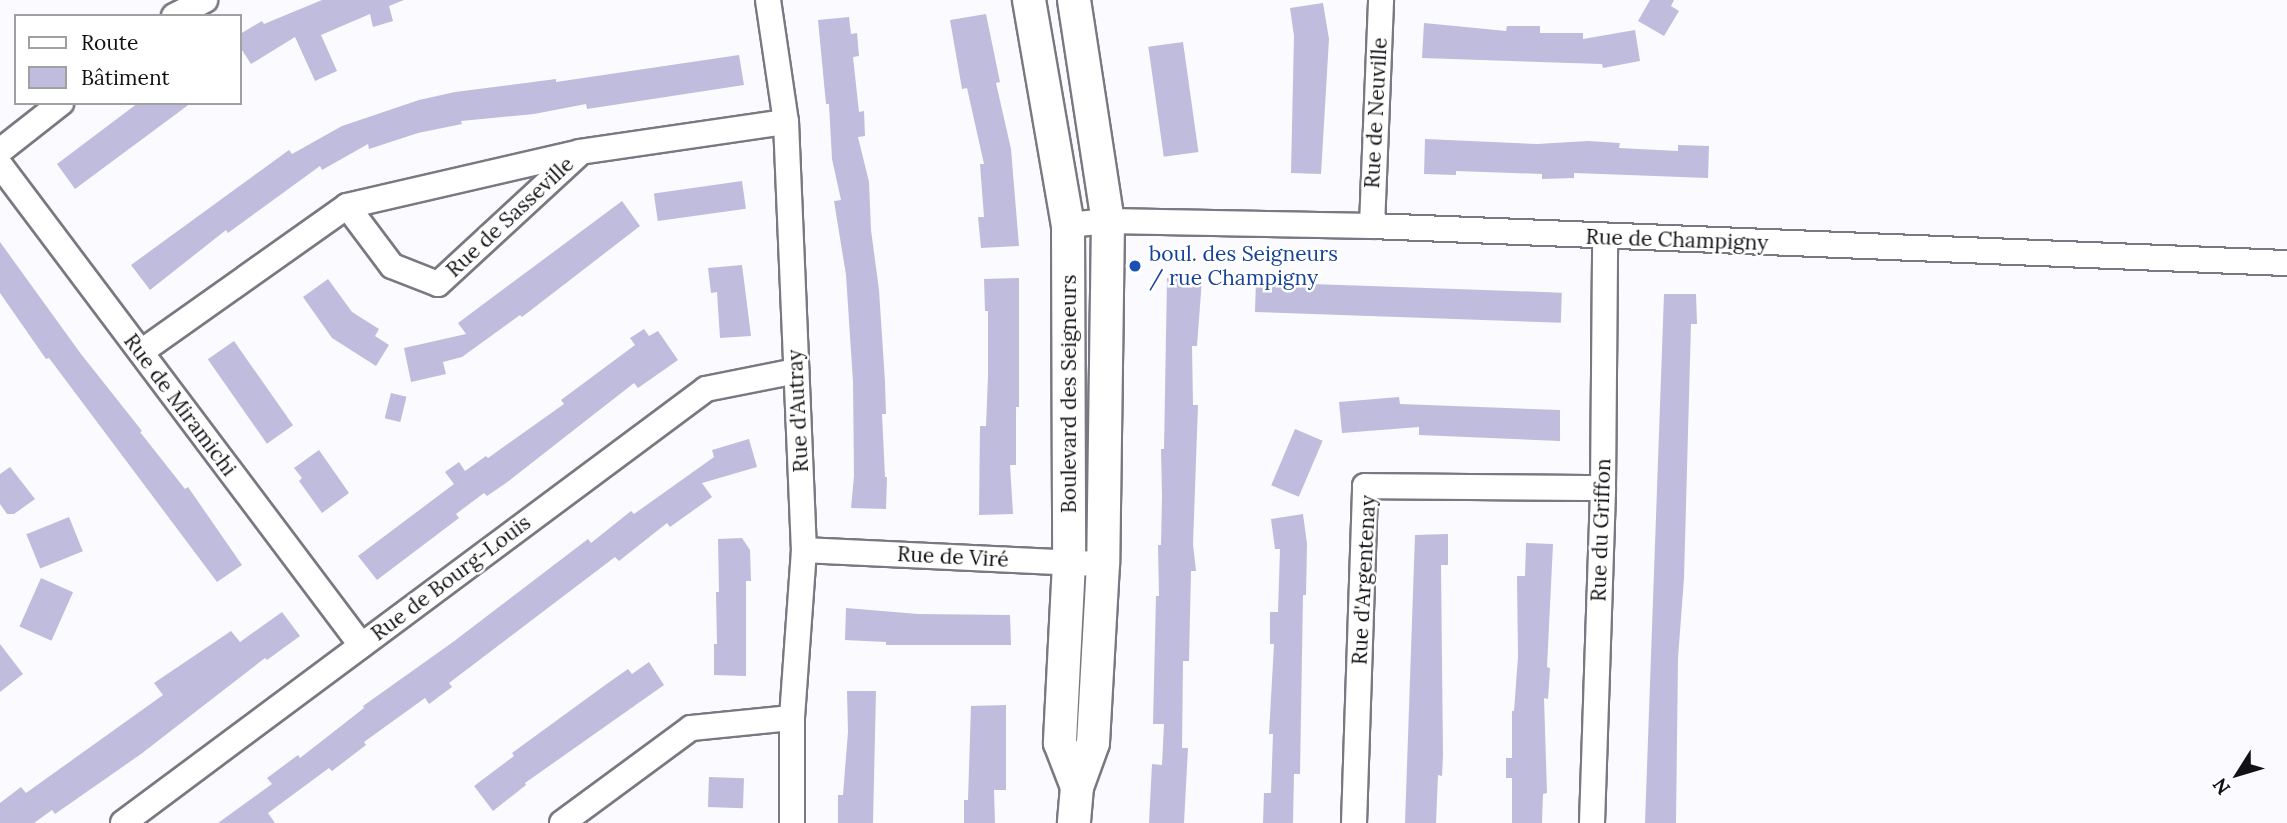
<!DOCTYPE html>
<meta charset="utf-8">
<style>
body{margin:0}
#map{position:relative;width:2287px;height:823px;overflow:hidden;background:#fbfafe;font-family:Lora,serif}
div>[style]{position:absolute}
.building>*{inset:0;background:#c0bcdd;transform-origin:0 0}
.roads{filter:drop-shadow(2px 0 #7a7981) drop-shadow(-2px 0 #7a7981) drop-shadow(0 2px #7a7981) drop-shadow(0 -2px #7a7981)}
.minor>*{height:24px;margin:-12px;padding:0 12px;transform-origin:12px;border-radius:12px;background:#fff}
.tertiary>*{height:32px;margin:-16px;padding:0 16px;transform-origin:16px;border-radius:16px;background:#fff}
.dots>*{width:19px;height:19px;translate:-50% -50%;box-sizing:border-box;border:4px solid #fff;border-radius:50%}
span{translate:-50% -50%;white-space:nowrap;text-align:center;line-height:1.15;-webkit-text-stroke:5px #fff;paint-order:stroke}
.street-label{font-size:21px;color:#121215}
.transit-label{font-size:21px;color:#164399}
.left{translate:0 -50%;text-align:left}
.legend{position:absolute;left:14px;top:14px;width:228px;height:91px;box-sizing:border-box;background:#fff;border:2px solid #a0a0a1;margin:0;padding:9px 12px;list-style:none;font-size:21px;color:#121215}
.legend li{display:flex;align-items:center;gap:14px;height:35px}
.legend b{width:35px;border:2px solid #a0a0a1}
.north{position:absolute;left:2203px;top:739px;width:70px;height:70px;-webkit-text-stroke:5px #fff;paint-order:stroke;rotate:233deg;font-size:19px;font-weight:700;line-height:28px;text-align:center;color:#121215}
.north::after{content:'';display:block;margin:auto;width:24px;height:32px;background:#121215;clip-path:polygon(50% 0,100% 100%,50% 72%,0 100%)}
</style>
<div id="map">
<div class="building">
<div style="clip-path:polygon(322px 0,404px 0,389px 6px,393px 21px,373px 27px,370px 14px,321px 35px,337px 71px,315px 81px,295px 37px,251px 64px,240px 47px,240px 34px,262px 21px,264px 24px)"></div>
<div style="clip-path:polygon(1650px 0,1674px 0,1671px 6px,1679px 11px,1664px 36px,1638px 21px)"></div>
<div style="clip-path:polygon(1323px 3px,1329px 39px,1321px 174px,1291px 173px,1294px 36px,1290px 8px)"></div>
<div style="clip-path:polygon(986px 14px,1000px 82px,996px 83px,1011px 149px,1019px 246px,981px 248px,978px 217px,984px 217px,980px 164px,984px 164px,967px 88px,962px 89px,950px 20px)"></div>
<div style="clip-path:polygon(849px 17px,851px 34px,857px 33px,859px 56px,853px 57px,859px 112px,864px 111px,865px 136px,858px 137px,869px 182px,871px 230px,879px 290px,885px 382px,886px 414px,882px 414px,885px 477px,887px 477px,886px 509px,851px 508px,854px 476px,853px 382px,846px 275px,834px 201px,841px 200px,832px 159px,829px 104px,826px 104px,818px 20px)"></div>
<div style="clip-path:polygon(1424px 23px,1506px 31px,1507px 26px,1540px 26px,1540px 33px,1583px 33px,1583px 39px,1635px 30px,1640px 61px,1603px 68px,1602px 64px,1422px 58px)"></div>
<div style="left:1183px;top:42px;width:111px;height:35px;rotate:82deg"></div>
<div style="clip-path:polygon(739px 55px,744px 85px,587px 109px,586px 104px,534px 114px,461px 121px,462px 124px,418px 133px,369px 149px,368px 144px,322px 170px,320px 166px,228px 233px,226px 230px,150px 290px,131px 265px,289px 150px,292px 154px,342px 126px,419px 100px,455px 92px,556px 79px,556px 82px)"></div>
<div style="clip-path:polygon(138px 103px,191px 103px,75px 189px,57px 164px)"></div>
<div style="clip-path:polygon(1425px 139px,1537px 144px,1588px 141px,1620px 143px,1619px 148px,1678px 151px,1678px 145px,1709px 146px,1708px 178px,1574px 173px,1574px 178px,1542px 179px,1542px 174px,1456px 171px,1456px 175px,1424px 174px)"></div>
<div style="left:742px;top:181px;width:28px;height:89px;rotate:82deg"></div>
<div style="clip-path:polygon(622px 201px,640px 226px,522px 317px,520px 315px,462px 357px,443px 362px,446px 374px,411px 382px,404px 348px,466px 334px,458px 323px)"></div>
<div style="clip-path:polygon(0 242px,81px 354px,142px 431px,140px 432px,185px 489px,188px 487px,242px 565px,217px 582px,49px 358px,46px 359px,0 293px)"></div>
<div style="clip-path:polygon(742px 265px,751px 336px,720px 338px,717px 292px,711px 293px,708px 268px)"></div>
<div style="clip-path:polygon(1019px 278px,1019px 407px,1016px 407px,1016px 465px,1010px 465px,1013px 514px,979px 515px,980px 426px,986px 426px,988px 376px,988px 311px,985px 311px,984px 279px)"></div>
<div style="clip-path:polygon(1167px 278px,1202px 279px,1197px 346px,1192px 346px,1193px 405px,1198px 405px,1193px 544px,1196px 571px,1191px 571px,1189px 661px,1183px 661px,1182px 748px,1188px 748px,1184px 823px,1149px 823px,1152px 764px,1162px 765px,1164px 724px,1153px 724px,1156px 596px,1159px 596px,1158px 545px,1161px 545px,1162px 496px,1161px 449px,1164px 449px)"></div>
<div style="clip-path:polygon(328px 279px,352px 312px,379px 329px,375px 336px,389px 345px,376px 366px,332px 338px,303px 297px)"></div>
<div style="left:1256px;top:282px;width:306px;height:30px;rotate:2deg"></div>
<div style="clip-path:polygon(1664px 294px,1696px 294px,1697px 324px,1691px 324px,1684px 578px,1678px 658px,1676px 823px,1645px 823px)"></div>
<div style="clip-path:polygon(644px 329px,649px 336px,658px 331px,678px 360px,638px 388px,634px 383px,506px 483px,487px 496px,484px 493px,456px 514px,459px 518px,377px 580px,358px 556px,454px 484px,445px 472px,459px 462px,465px 471px,486px 456px,488px 458px,564px 404px,561px 400px,635px 345px,630px 338px)"></div>
<div style="left:234px;top:341px;width:103px;height:32px;rotate:55deg"></div>
<div style="left:391px;top:393px;width:16px;height:26px;rotate:14deg"></div>
<div style="clip-path:polygon(1399px 397px,1400px 404px,1560px 410px,1560px 441px,1419px 435px,1419px 427px,1342px 433px,1339px 402px)"></div>
<div style="left:1295px;top:429px;width:30px;height:61px;rotate:23deg"></div>
<div style="clip-path:polygon(749px 439px,757px 467px,702px 483px,712px 497px,670px 527px,667px 523px,619px 561px,615px 557px,449px 683px,452px 687px,429px 704px,425px 698px,364px 742px,366px 745px,332px 771px,329px 768px,268px 813px,275px 823px,218px 823px,272px 784px,267px 778px,298px 755px,300px 758px,364px 708px,363px 706px,453px 642px,588px 539px,591px 543px,631px 511px,634px 514px,714px 457px,712px 450px)"></div>
<div style="clip-path:polygon(319px 450px,349px 493px,322px 513px,299px 481px,302px 478px,294px 468px)"></div>
<div style="clip-path:polygon(10px 467px,35px 499px,14px 514px,7px 514px,0 504px,0 474px)"></div>
<div style="clip-path:polygon(1303px 514px,1307px 544px,1306px 595px,1303px 595px,1300px 774px,1294px 774px,1293px 823px,1263px 823px,1264px 793px,1271px 793px,1273px 734px,1269px 734px,1274px 644px,1270px 644px,1270px 612px,1278px 612px,1280px 549px,1275px 549px,1271px 519px)"></div>
<div style="left:69px;top:517px;width:37px;height:46px;rotate:68deg"></div>
<div style="clip-path:polygon(1448px 534px,1448px 565px,1441px 565px,1443px 756px,1442px 776px,1438px 775px,1436px 823px,1405px 823px,1415px 535px)"></div>
<div style="clip-path:polygon(742px 538px,750px 550px,751px 581px,746px 581px,746px 676px,714px 675px,714px 644px,717px 644px,716px 592px,719px 592px,718px 539px)"></div>
<div style="clip-path:polygon(1526px 543px,1553px 544px,1547px 667px,1550px 668px,1548px 699px,1544px 698px,1547px 793px,1543px 794px,1542px 823px,1512px 823px,1512px 778px,1506px 778px,1506px 758px,1512px 758px,1512px 711px,1514px 711px,1518px 657px,1517px 576px,1525px 576px)"></div>
<div style="left:41px;top:578px;width:35px;height:53px;rotate:24deg"></div>
<div style="clip-path:polygon(846px 608px,918px 614px,1010px 615px,1011px 645px,886px 645px,886px 642px,845px 640px)"></div>
<div style="clip-path:polygon(282px 612px,300px 636px,267px 660px,265px 658px,141px 754px,55px 814px,52px 810px,34px 823px,0 823px,0 803px,21px 787px,26px 793px,163px 695px,154px 683px,231px 631px,240px 642px)"></div>
<div style="clip-path:polygon(0 644px,23px 674px,0 692px)"></div>
<div style="clip-path:polygon(649px 662px,664px 685px,525px 783px,526px 785px,493px 811px,474px 786px,514px 756px,512px 753px,608px 683px,628px 669px,632px 674px)"></div>
<div style="clip-path:polygon(847px 691px,876px 691px,873px 823px,838px 823px,838px 795px,843px 795px,848px 732px)"></div>
<div style="clip-path:polygon(1006px 705px,1006px 790px,994px 790px,995px 823px,964px 823px,964px 800px,968px 800px,971px 706px)"></div>
<div style="left:709px;top:777px;width:35px;height:30px;rotate:2deg"></div>
</div>
<div class="roads">
<div class="minor">
<div style="left:768px;top:0;width:123px;rotate:81.6deg"></div>
<div style="left:786px;top:122px;width:428px;rotate:87.6deg"></div>
<div style="left:804px;top:550px;width:168px;rotate:94.1deg"></div>
<div style="left:792px;top:718px;width:105px;rotate:90deg"></div>
<div style="left:174px;top:16px;width:35px;rotate:-27deg"></div>
<div style="left:0;top:151px;width:78px;rotate:-38.2deg"></div>
<div style="left:0;top:165px;width:601px;rotate:53.05deg"></div>
<div style="left:347px;top:206px;width:75px;rotate:53.1deg"></div>
<div style="left:392px;top:266px;width:49px;rotate:21.4deg"></div>
<div style="left:438px;top:284px;width:190px;rotate:-42.7deg"></div>
<div style="left:1068px;top:225px;width:40px;rotate:-5.7deg"></div>
<div style="left:1108px;top:221px;width:264px;rotate:1.1deg"></div>
<div style="left:1372px;top:226px;width:916px;rotate:2.32deg"></div>
<div style="left:1372px;top:226px;width:226px;rotate:-87.7deg"></div>
<div style="left:141px;top:352px;width:252px;rotate:-35.3deg"></div>
<div style="left:347px;top:206px;width:239px;rotate:-13deg"></div>
<div style="left:580px;top:152px;width:208px;rotate:-8.3deg"></div>
<div style="left:804px;top:550px;width:299px;rotate:2.7deg"></div>
<div style="left:123px;top:823px;width:727px;rotate:-36.66deg"></div>
<div style="left:706px;top:389px;width:92px;rotate:-11.3deg"></div>
<div style="left:562px;top:823px;width:160px;rotate:-36.4deg"></div>
<div style="left:691px;top:728px;width:101px;rotate:-5.7deg"></div>
<div style="left:1354px;top:823px;width:337px;rotate:-88.1deg"></div>
<div style="left:1365px;top:486px;width:238px;rotate:0.5deg"></div>
<div style="left:1592px;top:823px;width:335px;rotate:-88.1deg"></div>
<div style="left:1603px;top:488px;width:251px;rotate:-89.5deg"></div>
</div>
<div class="tertiary">
<div style="left:1029px;top:0;width:228px;rotate:80.2deg"></div>
<div style="left:1068px;top:225px;width:338px;rotate:89.8deg"></div>
<div style="left:1069px;top:563px;width:180px;rotate:92.9deg"></div>
<div style="left:1060px;top:743px;width:47px;rotate:68.9deg"></div>
<div style="left:1074px;top:0;width:224px;rotate:81.3deg"></div>
<div style="left:1108px;top:221px;width:343px;rotate:90.8deg"></div>
<div style="left:1103px;top:564px;width:179px;rotate:93.2deg"></div>
<div style="left:1093px;top:743px;width:47px;rotate:110deg"></div>
<div style="left:1077px;top:787px;width:36px;rotate:95deg"></div>
</div>
</div>
<div class="dots">
<div style="left:1135px;top:266px;background:#1a4fb4"></div>
</div>
<div class="street-label">
<span style="left:1376px;top:113px;rotate:-87deg">Rue de Neuville</span>
<span style="left:510px;top:217px;rotate:-43deg">Rue de Sasseville</span>
<span style="left:1677px;top:240px;rotate:2deg">Rue de Champigny</span>
<span style="left:1069px;top:394px;rotate:-90deg">Boulevard des Seigneurs</span>
<span style="left:180px;top:405px;rotate:53deg">Rue de Miramichi</span>
<span style="left:798px;top:411px;rotate:-93deg">Rue d'Autray</span>
<span style="left:1601px;top:530px;rotate:-88deg">Rue du Griffon</span>
<span style="left:953px;top:557px;rotate:3deg">Rue de Viré</span>
<span style="left:451px;top:578px;rotate:-37deg">Rue de Bourg-Louis</span>
<span style="left:1364px;top:580px;rotate:-87deg">Rue d'Argentenay</span>
</div>
<div class="transit-label">
<span class="left" style="left:1149px;top:266px">boul. des Seigneurs<br>/ rue Champigny</span>
</div>
<ul class="legend">
<li><b style="height:9px;background:#fff"></b>Route</li>
<li><b style="height:19px;background:#c0bcdd"></b>Bâtiment</li>
</ul>
<div class="north">N</div>
</div>
